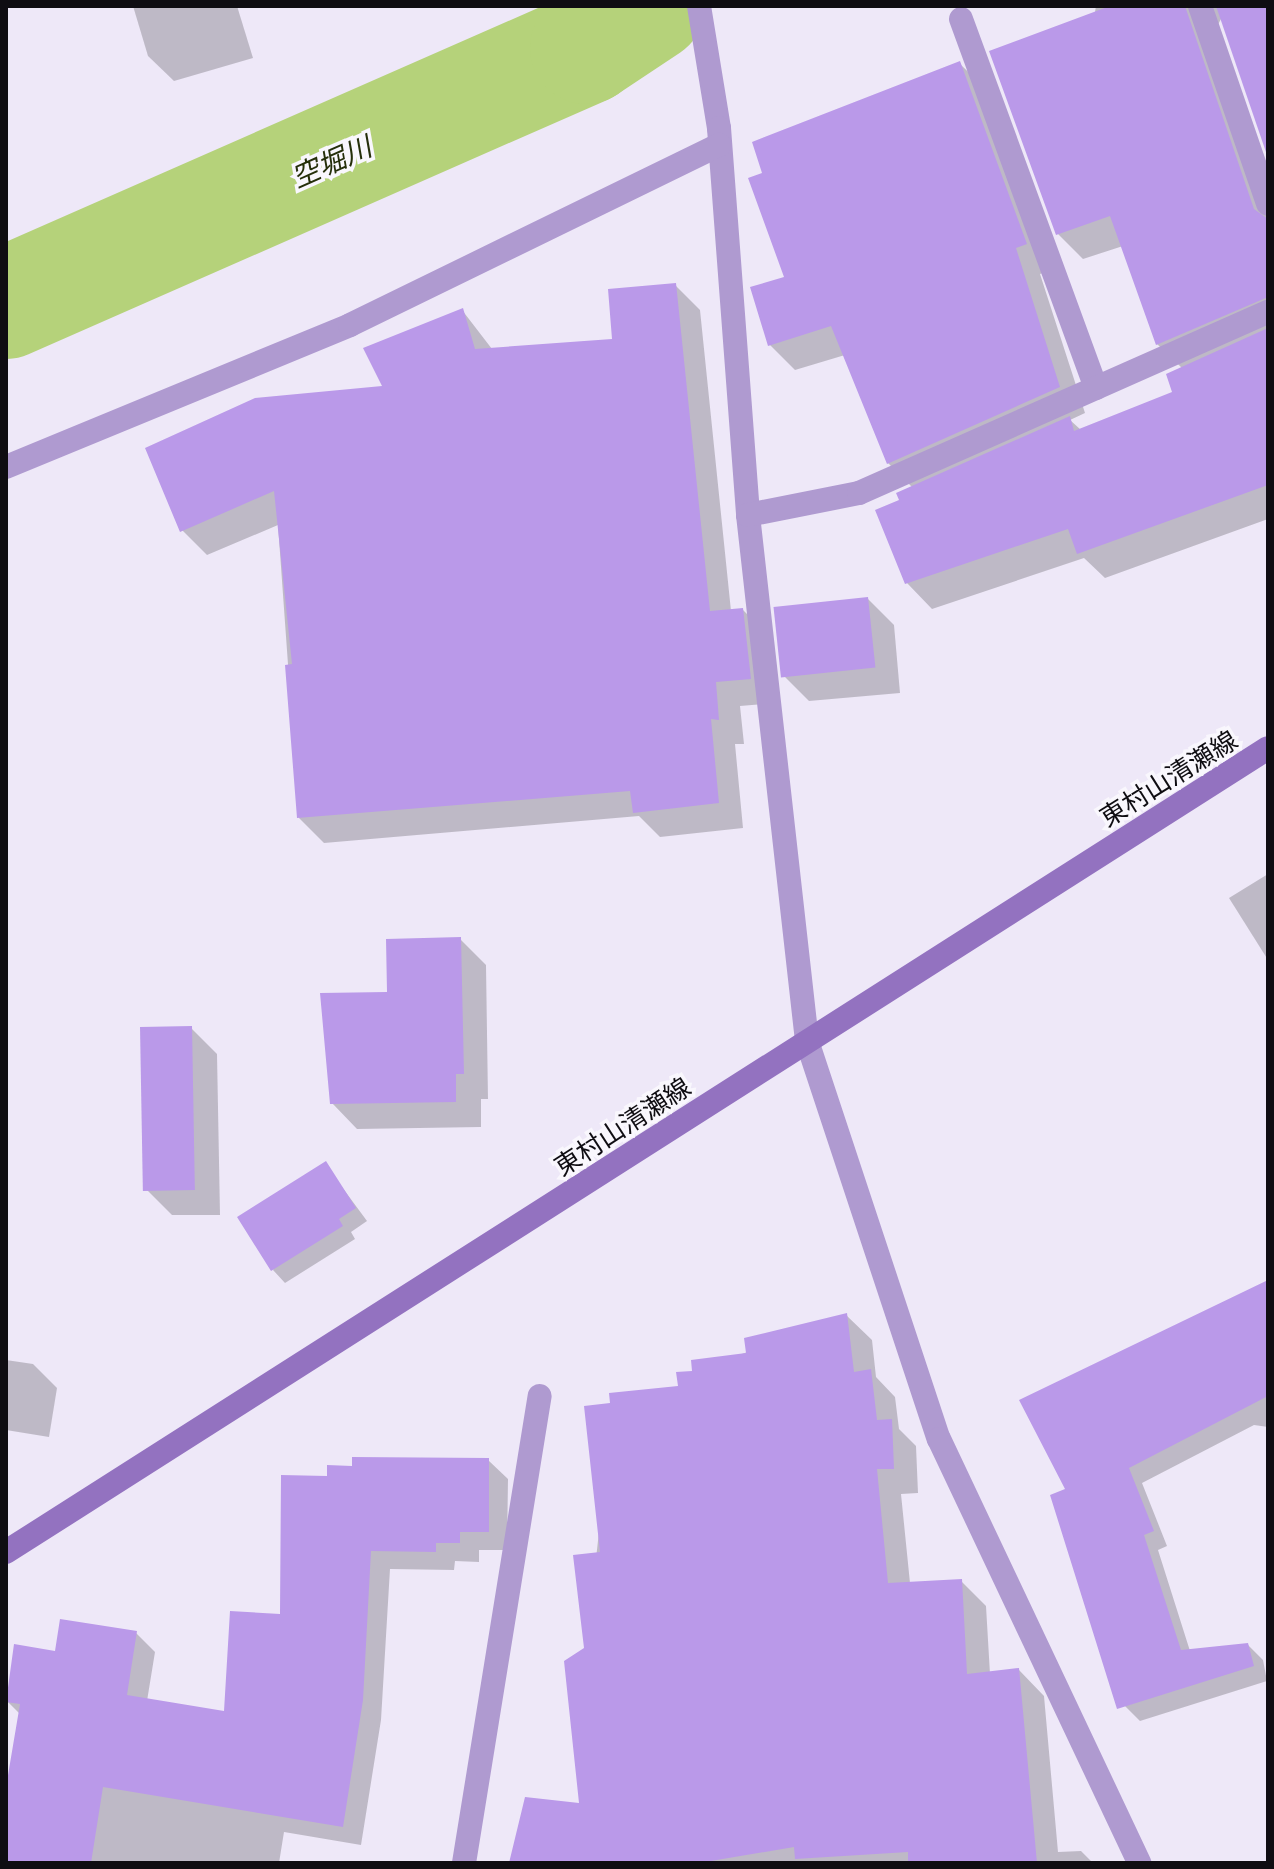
<!DOCTYPE html>
<meta charset="utf-8">
<style>
body{margin:0}
#map{position:relative;width:1274px;height:1869px;overflow:hidden;background:#eee8f8;font-family:"Exo 2","Noto Sans JP",sans-serif}
div>[style]{position:absolute}
.shadow>*{inset:0;background:#0003}
.river>*{height:112px;margin:-56px;padding:0 56px;transform-origin:56px;border-radius:56px;background:#b5d27a}
.building>*{inset:0;background:#ba99e9;transform-origin:0 0}
.lane>*{height:24px;margin:-12px;padding:0 12px;transform-origin:12px;border-radius:12px;background:#af9ad0}
.street>*{height:24px;margin:-12px;padding:0 12px;transform-origin:12px;border-radius:12px;background:#af9ad0}
.secondary>*{height:24px;margin:-12px;padding:0 12px;transform-origin:12px;border-radius:12px;background:#9372c0}
span{translate:-50% -50%;white-space:nowrap;text-align:center;line-height:1.15;-webkit-text-stroke:7px #f9f7fd;paint-order:stroke}
.street-label{font-size:26px;color:#0f0d12}
.water-label{font-size:28px;color:#252f0a;font-style:italic}
.frame{position:absolute;inset:0;border:8px solid #0f0d12;pointer-events:none}
</style>
<div id="map">
<div class="shadow">
<div style="clip-path:polygon(133px 6px,237px 6px,253px 58px,174px 81px,148px 56px)"></div>
<div style="clip-path:polygon(1096px 6px,1268px 6px,1268px 152px,1222px 17px,1211px 38px,1268px 205px,1268px 519px,1105px 578px,1084px 558px,932px 609px,907px 583px,901px 501px,913px 488px,888px 463px,845px 355px,795px 370px,769px 344px,786px 278px,960px 64px,986px 89px,1052px 270px,1040px 274px,1085px 413px,1070px 420px,1081px 430px,1175px 393px,1182px 368px,1157px 344px,1123px 246px,1083px 259px,1058px 234px)"></div>
<div style="clip-path:polygon(675px 285px,700px 310px,731px 611px,743px 610px,768px 635px,775px 703px,740px 706px,744px 744px,735px 744px,743px 828px,660px 837px,639px 816px,324px 843px,299px 818px,278px 525px,207px 555px,182px 530px,386px 387px,462px 310px,492px 349px,615px 341px)"></div>
<div style="clip-path:polygon(868px 599px,894px 625px,900px 693px,809px 701px,783px 675px)"></div>
<div style="clip-path:polygon(1268px 874px,1268px 960px,1229px 898px)"></div>
<div style="clip-path:polygon(460px 939px,486px 965px,488px 1099px,481px 1099px,481px 1127px,357px 1129px,332px 1103px,389px 994px)"></div>
<div style="clip-path:polygon(191px 1028px,217px 1054px,220px 1215px,172px 1215px,146px 1189px)"></div>
<div style="clip-path:polygon(325px 1164px,367px 1221px,351px 1232px,355px 1239px,285px 1283px,273px 1270px)"></div>
<div style="clip-path:polygon(1268px 1287px,1268px 1427px,1254px 1425px,1142px 1483px,1167px 1546px,1158px 1550px,1190px 1651px,1248px 1645px,1263px 1660px,1267px 1681px,1140px 1721px,1125px 1706px,1068px 1490px)"></div>
<div style="clip-path:polygon(846px 1315px,872px 1340px,876px 1377px,895px 1397px,899px 1429px,916px 1446px,918px 1493px,901px 1494px,910px 1583px,961px 1581px,986px 1606px,990px 1674px,1019px 1670px,1044px 1696px,1058px 1852px,1081px 1851px,1093px 1863px,514px 1863px,581px 1805px,586px 1649px,613px 1405px,680px 1388px,694px 1372px)"></div>
<div style="clip-path:polygon(6px 1360px,33px 1364px,57px 1388px,49px 1437px,6px 1430px)"></div>
<div style="clip-path:polygon(488px 1460px,508px 1479px,507px 1550px,479px 1550px,479px 1562px,455px 1561px,454px 1570px,390px 1569px,381px 1720px,361px 1845px,284px 1832px,279px 1863px,6px 1863px,6px 1800px,20px 1714px,7px 1701px,56px 1653px,136px 1633px,155px 1652px,147px 1701px,226px 1714px,282px 1616px,329px 1478px)"></div>
</div>
<div class="river">
<div style="left:6px;top:303px;width:634px;rotate:-23.73deg"></div>
<div style="left:586px;top:48px;width:76px;rotate:-33.7deg"></div>
</div>
<div class="building">
<div style="clip-path:polygon(1110px 6px,1185px 6px,1254px 209px,1268px 219px,1268px 297px,1156px 345px,1110px 216px,1056px 235px,989px 51px)"></div>
<div style="clip-path:polygon(1216px 6px,1268px 6px,1268px 158px)"></div>
<div style="clip-path:polygon(960px 61px,1027px 244px,1016px 248px,1060px 387px,887px 464px,831px 326px,768px 346px,750px 287px,784px 277px,748px 178px,762px 173px,752px 142px)"></div>
<div style="clip-path:polygon(676px 283px,710px 611px,743px 608px,751px 679px,716px 682px,719px 720px,711px 719px,719px 803px,633px 813px,630px 791px,297px 818px,285px 665px,292px 664px,274px 491px,180px 532px,145px 448px,255px 398px,382px 386px,363px 348px,463px 308px,475px 349px,612px 339px,608px 289px)"></div>
<div style="clip-path:polygon(1268px 328px,1268px 485px,1077px 554px,1068px 529px,905px 584px,875px 510px,899px 500px,896px 493px,1070px 416px,1074px 431px,1172px 392px,1166px 374px)"></div>
<div style="left:868px;top:597px;width:71px;height:95px;rotate:84deg"></div>
<div style="clip-path:polygon(461px 937px,464px 1074px,456px 1074px,456px 1102px,330px 1104px,320px 993px,387px 992px,386px 939px)"></div>
<div style="left:192px;top:1026px;width:164px;height:52px;rotate:89deg"></div>
<div style="clip-path:polygon(326px 1161px,356px 1208px,339px 1219px,343px 1226px,271px 1271px,237px 1217px)"></div>
<div style="clip-path:polygon(1268px 1280px,1268px 1396px,1129px 1468px,1154px 1531px,1144px 1535px,1181px 1650px,1248px 1643px,1254px 1666px,1117px 1709px,1050px 1495px,1065px 1489px,1019px 1400px)"></div>
<div style="clip-path:polygon(847px 1313px,854px 1372px,871px 1369px,877px 1420px,892px 1419px,894px 1469px,877px 1469px,888px 1583px,962px 1579px,967px 1674px,1019px 1668px,1037px 1863px,908px 1863px,908px 1852px,795px 1859px,794px 1847px,699px 1863px,509px 1863px,525px 1797px,579px 1803px,564px 1661px,584px 1648px,573px 1555px,600px 1552px,584px 1406px,610px 1403px,609px 1393px,678px 1386px,676px 1372px,692px 1371px,691px 1360px,746px 1353px,744px 1338px)"></div>
<div style="clip-path:polygon(352px 1457px,489px 1458px,489px 1532px,460px 1532px,460px 1543px,436px 1543px,436px 1552px,371px 1551px,363px 1700px,343px 1827px,103px 1787px,91px 1863px,6px 1863px,6px 1787px,20px 1704px,6px 1702px,14px 1644px,55px 1651px,60px 1619px,137px 1631px,127px 1695px,224px 1711px,230px 1611px,280px 1614px,281px 1475px,327px 1476px,327px 1465px,352px 1466px)"></div>
</div>
<div class="lane">
<div style="left:1200px;top:6px;width:209px;rotate:71deg"></div>
<div style="left:961px;top:19px;width:393px;rotate:69.9deg"></div>
</div>
<div class="street">
<div style="left:699px;top:6px;width:124px;rotate:80.7deg"></div>
<div style="left:719px;top:128px;width:388px;rotate:85.7deg"></div>
<div style="left:748px;top:515px;width:529px;rotate:83.6deg"></div>
<div style="left:807px;top:1041px;width:419px;rotate:71.7deg"></div>
<div style="left:939px;top:1439px;width:469px;rotate:64.7deg"></div>
<div style="left:6px;top:467px;width:372px;rotate:-22.4deg"></div>
<div style="left:350px;top:325px;width:411px;rotate:-26deg"></div>
<div style="left:748px;top:515px;width:113px;rotate:-11.2deg"></div>
<div style="left:859px;top:493px;width:447px;rotate:-23.9deg"></div>
<div style="left:464px;top:1863px;width:473px;rotate:-80.8deg"></div>
</div>
<div class="secondary">
<div style="left:6px;top:1552px;width:1496px;rotate:-32.5deg"></div>
</div>
<div class="street-label">
<span style="left:1168px;top:778px;rotate:-32deg">東村山清瀬線</span>
<span style="left:622px;top:1126px;rotate:-33deg">東村山清瀬線</span>
</div>
<div class="water-label">
<span style="left:331px;top:161px;rotate:-24deg">空堀川</span>
</div>
<div class="frame"></div>
</div>
